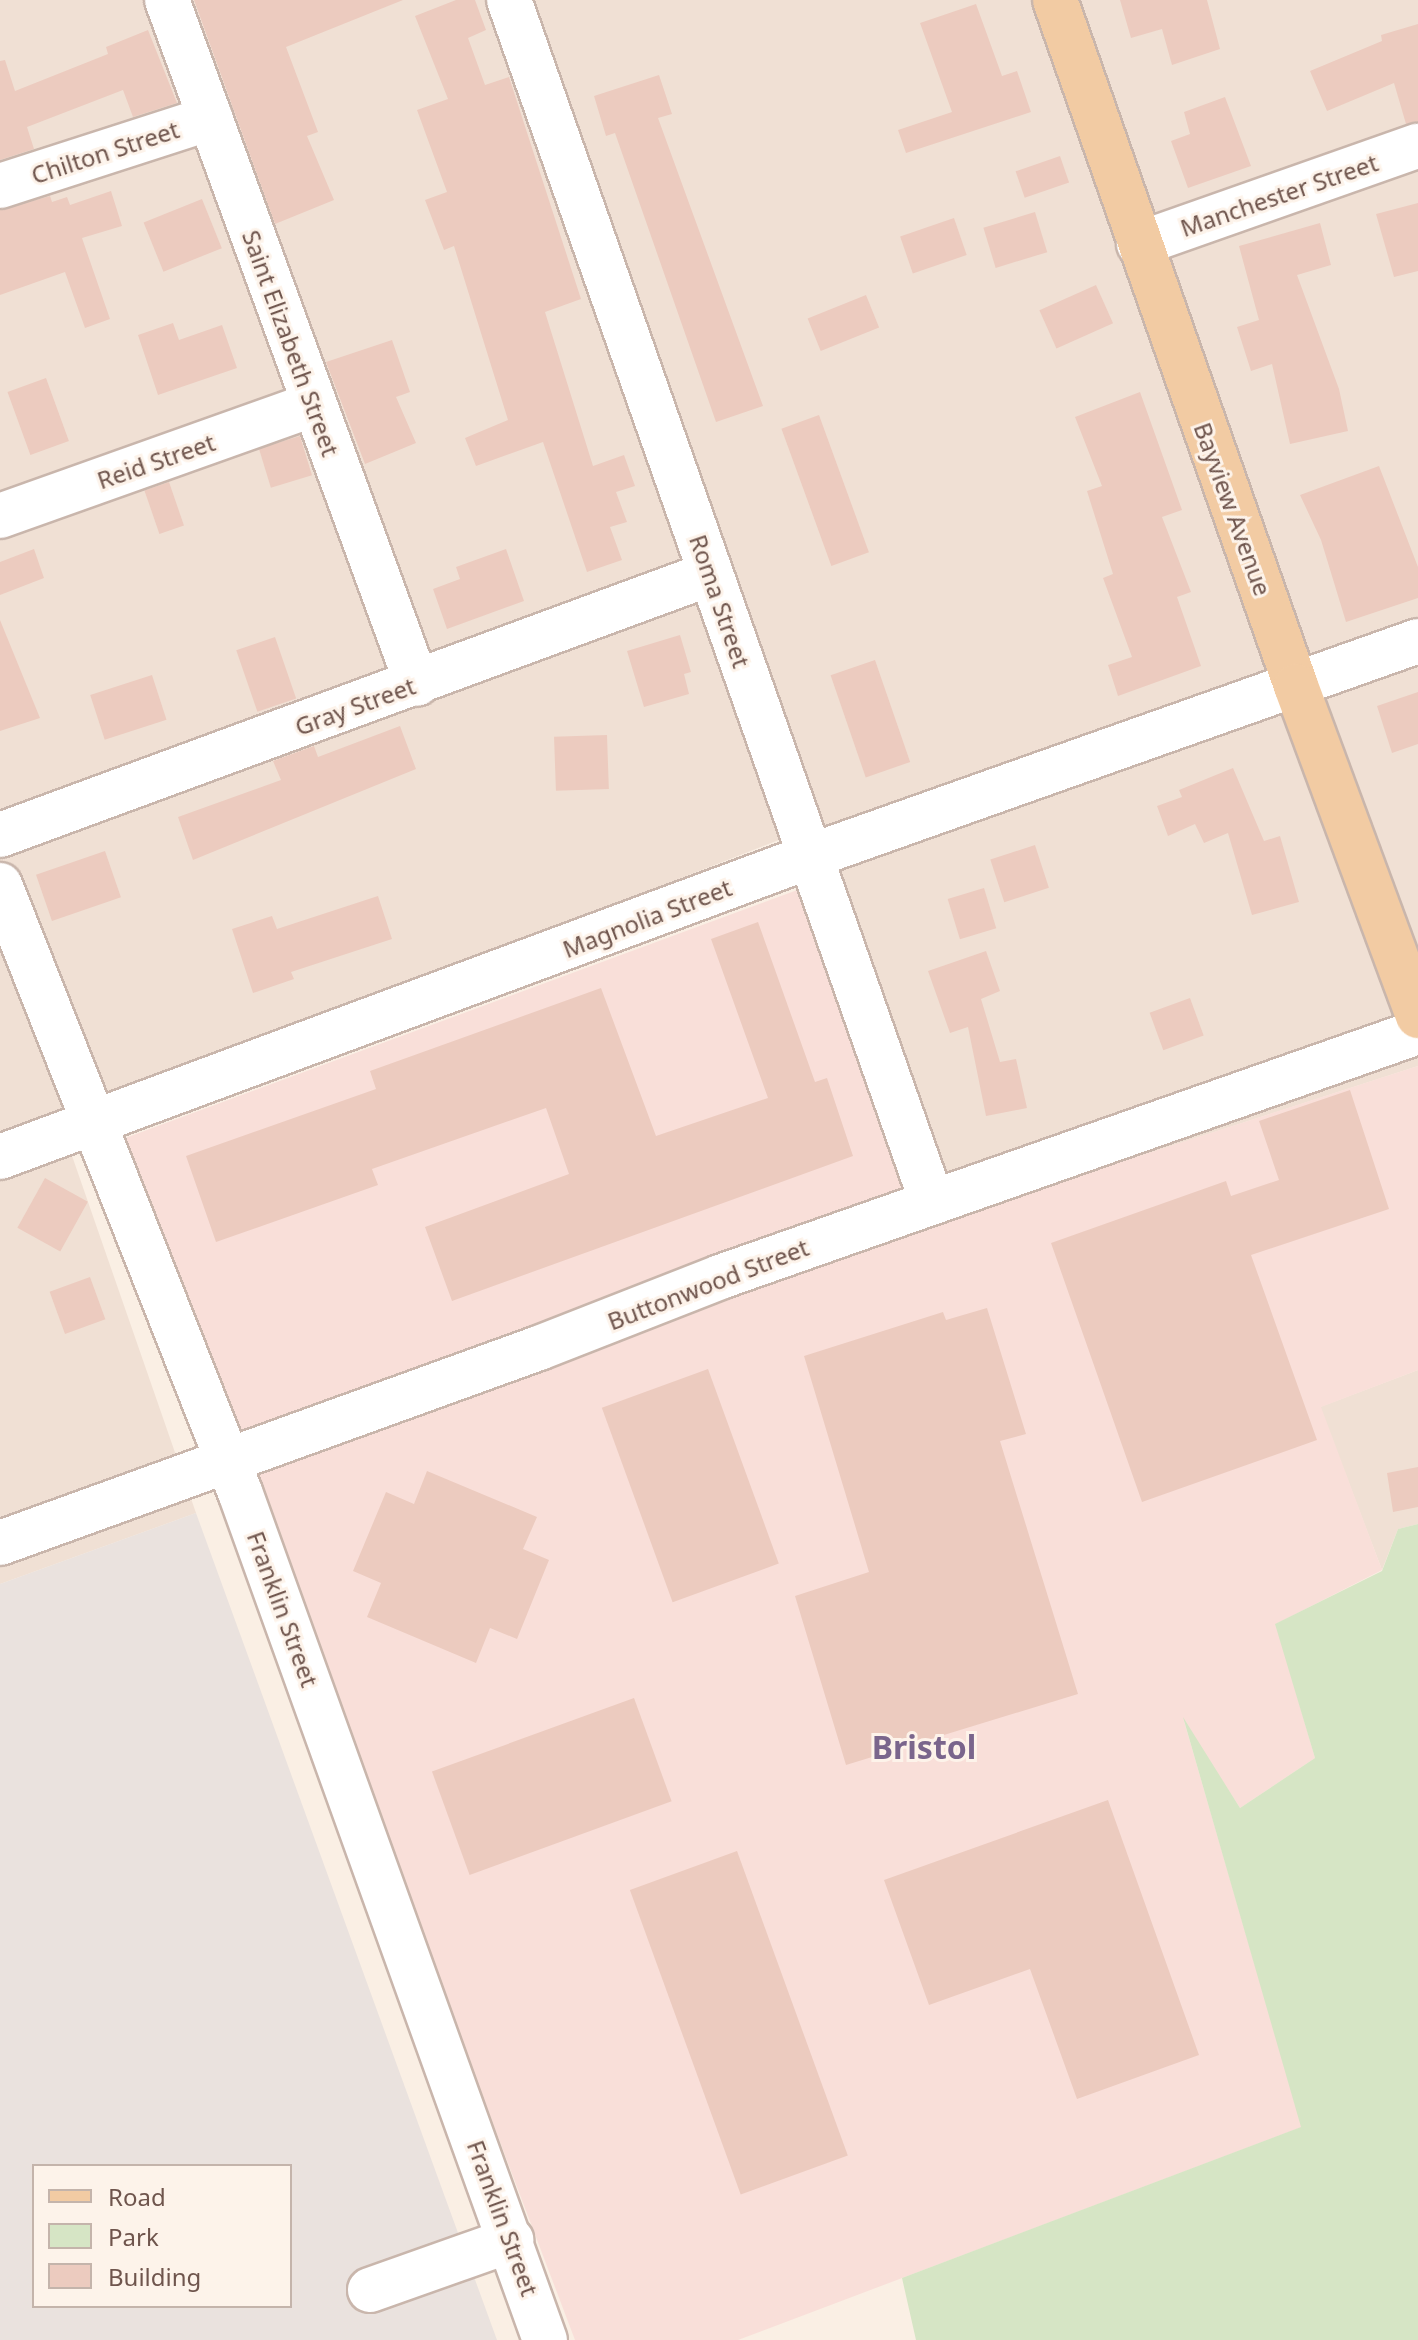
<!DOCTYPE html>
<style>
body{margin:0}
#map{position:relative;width:1418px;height:2340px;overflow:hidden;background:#faefe4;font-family:"Noto Sans",sans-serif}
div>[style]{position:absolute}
.residential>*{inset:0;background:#f0e0d4}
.commercial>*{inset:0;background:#f9dfd9}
.industrial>*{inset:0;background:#eae2de}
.green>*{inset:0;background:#d6e5c5}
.building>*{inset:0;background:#eccbbf;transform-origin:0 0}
.roads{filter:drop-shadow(2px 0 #c9b6ac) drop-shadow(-2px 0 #c9b6ac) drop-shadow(0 2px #c9b6ac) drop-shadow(0 -2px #c9b6ac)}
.minor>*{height:44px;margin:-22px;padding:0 22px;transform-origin:22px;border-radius:22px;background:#fff}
.major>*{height:44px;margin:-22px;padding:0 22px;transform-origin:22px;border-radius:22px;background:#f2cba3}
span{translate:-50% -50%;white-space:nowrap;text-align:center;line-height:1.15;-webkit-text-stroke:6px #fdf3ea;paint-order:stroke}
.street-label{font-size:24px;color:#6f554d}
.district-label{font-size:32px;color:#7a658c;font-weight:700}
.legend{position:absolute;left:32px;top:2164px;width:260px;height:144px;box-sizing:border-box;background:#fdf3ea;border:2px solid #c4b4ab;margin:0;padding:10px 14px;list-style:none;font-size:24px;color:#6f554d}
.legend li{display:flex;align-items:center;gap:16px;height:40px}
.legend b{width:40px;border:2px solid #c4b4ab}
</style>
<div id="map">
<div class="residential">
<div style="clip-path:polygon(0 0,1418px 0,1418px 1066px,940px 1221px,802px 831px,322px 1018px,65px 1108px,70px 1150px,196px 1513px,0 1584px)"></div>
<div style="clip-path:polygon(1418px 1370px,1418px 1524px,1398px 1529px,1382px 1570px,1320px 1407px)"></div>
</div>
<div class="commercial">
<div style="clip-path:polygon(811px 885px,941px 1220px,1418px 1066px,1418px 1370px,1321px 1407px,1382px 1570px,1276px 1624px,1315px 1758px,1240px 1808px,1184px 1721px,1302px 2127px,738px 2340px,575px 2340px,120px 1140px)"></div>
</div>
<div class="industrial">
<div style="clip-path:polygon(evenodd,196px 1513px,497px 2340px,0 2340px,0 1584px,196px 1513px,34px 2166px,290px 2166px,290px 2306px,34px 2306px,34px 2166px)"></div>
</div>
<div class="green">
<div style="clip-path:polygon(1418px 1524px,1418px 2340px,916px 2340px,902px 2278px,1301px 2127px,1183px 1717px,1240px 1808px,1315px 1758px,1275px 1624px,1382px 1571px,1398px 1529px)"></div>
</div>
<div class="building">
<div style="clip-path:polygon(194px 0,403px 0,286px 47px,318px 132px,307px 136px,334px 200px,275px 224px)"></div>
<div style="clip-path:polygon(456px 0,475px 0,486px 30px,468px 38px,485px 85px,509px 77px,581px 299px,545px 312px,593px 466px,624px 455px,635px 486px,616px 492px,627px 522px,610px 527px,622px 560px,587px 572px,543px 442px,476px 466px,465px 438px,508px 420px,454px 246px,444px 250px,425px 200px,447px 192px,417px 110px,448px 99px,415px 16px)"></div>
<div style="clip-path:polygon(1120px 0,1207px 0,1220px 49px,1172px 65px,1162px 29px,1131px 38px)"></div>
<div style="clip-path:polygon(976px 4px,1002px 76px,1017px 71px,1031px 112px,906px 153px,898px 130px,952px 112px,920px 23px)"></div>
<div style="clip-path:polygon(1418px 24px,1418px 122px,1406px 124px,1394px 83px,1327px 111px,1310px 71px,1382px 41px,1381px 35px)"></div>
<div style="clip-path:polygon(148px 30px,177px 103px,133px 117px,123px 90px,27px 127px,34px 149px,0 160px,0 61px,5px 60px,15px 91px,108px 54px,106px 47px)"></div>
<div style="clip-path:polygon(659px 75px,672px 114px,658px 118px,763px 406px,716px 422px,615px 133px,606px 136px,594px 96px)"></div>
<div style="clip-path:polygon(1225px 97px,1251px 166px,1188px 188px,1171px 141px,1190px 134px,1184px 112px)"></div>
<div style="left:1060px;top:156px;width:28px;height:47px;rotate:71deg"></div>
<div style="clip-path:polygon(111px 191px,122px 226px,82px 238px,110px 319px,85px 328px,65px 272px,0 295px,0 210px,50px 196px,52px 202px,67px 197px,70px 205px)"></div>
<div style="left:202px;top:199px;width:53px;height:63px;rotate:68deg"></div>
<div style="clip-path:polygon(1418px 203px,1418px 271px,1394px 277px,1376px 214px)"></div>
<div style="left:1035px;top:212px;width:42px;height:54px;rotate:73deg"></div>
<div style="left:954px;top:218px;width:39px;height:57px;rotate:71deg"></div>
<div style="clip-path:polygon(1320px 223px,1331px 265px,1297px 275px,1339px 389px,1348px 431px,1290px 444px,1272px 364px,1251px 371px,1237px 327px,1259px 320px,1239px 246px)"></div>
<div style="left:1096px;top:285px;width:42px;height:62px;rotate:66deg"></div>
<div style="left:866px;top:295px;width:35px;height:63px;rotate:68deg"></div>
<div style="clip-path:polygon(173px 323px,179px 340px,222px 325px,237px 368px,158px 395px,138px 335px)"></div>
<div style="clip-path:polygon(392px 340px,410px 392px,396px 397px,416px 443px,365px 464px,326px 362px)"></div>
<div style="left:46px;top:378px;width:67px;height:41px;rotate:70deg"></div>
<div style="clip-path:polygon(1140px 392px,1182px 510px,1162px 517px,1191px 592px,1177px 597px,1201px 666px,1118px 696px,1108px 665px,1132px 657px,1103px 578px,1113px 574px,1087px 491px,1102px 486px,1075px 417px)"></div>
<div style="left:819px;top:415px;width:146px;height:40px;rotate:70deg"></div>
<div style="left:300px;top:436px;width:41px;height:43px;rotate:73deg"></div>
<div style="clip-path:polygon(1379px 466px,1418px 567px,1418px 598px,1346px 622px,1321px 540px,1300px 495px)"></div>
<div style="left:169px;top:482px;width:46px;height:26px;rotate:71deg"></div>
<div style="clip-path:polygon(34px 549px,44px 578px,0 595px,0 562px)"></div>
<div style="clip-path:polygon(506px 549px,524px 601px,447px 629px,433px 589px,460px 579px,456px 567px)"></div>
<div style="clip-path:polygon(0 620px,40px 718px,0 731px)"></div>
<div style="clip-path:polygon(680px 635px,691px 672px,684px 674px,689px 694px,644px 707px,627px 651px)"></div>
<div style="left:275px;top:637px;width:65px;height:41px;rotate:71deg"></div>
<div style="left:875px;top:660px;width:108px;height:47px;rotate:71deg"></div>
<div style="left:152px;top:675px;width:47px;height:65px;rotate:72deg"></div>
<div style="clip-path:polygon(1418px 692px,1418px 744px,1392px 753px,1377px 706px)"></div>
<div style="clip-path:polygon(400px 726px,416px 769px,193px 860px,178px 817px,281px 780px,273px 761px,314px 746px,318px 757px)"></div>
<div style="left:607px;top:735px;width:54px;height:53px;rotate:88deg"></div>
<div style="clip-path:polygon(1233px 768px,1264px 841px,1280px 836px,1299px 902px,1252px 915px,1228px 833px,1204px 843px,1195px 824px,1168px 836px,1157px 806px,1182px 797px,1179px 790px)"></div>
<div style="left:1035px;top:845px;width:45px;height:47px;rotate:72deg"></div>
<div style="left:105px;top:851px;width:49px;height:73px;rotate:71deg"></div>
<div style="left:984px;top:888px;width:42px;height:38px;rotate:73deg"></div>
<div style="clip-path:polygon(378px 896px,392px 939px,291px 972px,294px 979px,253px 993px,232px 929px,272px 916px,277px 929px)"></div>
<div style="clip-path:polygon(758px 922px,815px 1082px,827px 1078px,853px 1156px,452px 1301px,425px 1227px,569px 1174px,546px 1108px,372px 1169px,378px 1185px,216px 1242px,186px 1156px,376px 1089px,370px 1071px,601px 988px,656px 1136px,768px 1098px,711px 939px)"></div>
<div style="clip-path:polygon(986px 951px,1000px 991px,981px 999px,1000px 1062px,1016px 1059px,1027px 1108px,986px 1116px,968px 1027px,950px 1033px,928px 971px)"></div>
<div style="left:1190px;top:998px;width:40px;height:43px;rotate:70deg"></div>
<div style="clip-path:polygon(1350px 1090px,1389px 1209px,1251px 1255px,1317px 1440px,1142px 1502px,1051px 1243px,1226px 1181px,1231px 1196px,1279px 1180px,1259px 1121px)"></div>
<div style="left:45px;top:1178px;width:49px;height:57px;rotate:29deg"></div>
<div style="left:90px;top:1277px;width:45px;height:43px;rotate:70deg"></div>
<div style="clip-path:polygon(987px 1308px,1026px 1434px,1000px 1441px,1078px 1694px,846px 1765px,795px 1596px,869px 1572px,804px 1356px,943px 1312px,946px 1320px)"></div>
<div style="left:708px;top:1369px;width:207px;height:113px;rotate:70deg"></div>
<div style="clip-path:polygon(1418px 1467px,1418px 1507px,1393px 1512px,1387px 1473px)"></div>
<div style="clip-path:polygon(427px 1471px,537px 1517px,523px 1549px,549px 1560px,517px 1639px,490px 1628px,476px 1663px,367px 1617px,381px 1583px,353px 1571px,386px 1492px,414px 1504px)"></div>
<div style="left:634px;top:1698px;width:110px;height:215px;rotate:70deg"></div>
<div style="clip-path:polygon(1108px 1800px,1199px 2055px,1077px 2099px,1030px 1969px,929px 2005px,884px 1880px)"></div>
<div style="left:737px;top:1851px;width:324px;height:114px;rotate:70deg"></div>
</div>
<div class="roads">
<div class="minor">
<div style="left:167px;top:0;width:728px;rotate:69.92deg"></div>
<div style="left:509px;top:0;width:1274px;rotate:70.61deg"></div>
<div style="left:0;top:186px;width:221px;rotate:-17.9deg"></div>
<div style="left:1139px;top:244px;width:296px;rotate:-19.4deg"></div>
<div style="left:0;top:516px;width:331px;rotate:-19.6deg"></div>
<div style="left:0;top:835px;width:756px;rotate:-20.21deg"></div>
<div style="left:0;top:885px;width:653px;rotate:68.43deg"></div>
<div style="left:240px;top:1492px;width:901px;rotate:70.22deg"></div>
<div style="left:0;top:1157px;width:865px;rotate:-20.36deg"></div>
<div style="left:811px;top:856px;width:644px;rotate:-19.5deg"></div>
<div style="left:0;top:1543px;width:573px;rotate:-19.89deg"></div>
<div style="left:539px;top:1348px;width:194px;rotate:-21.4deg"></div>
<div style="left:720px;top:1277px;width:740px;rotate:-19.34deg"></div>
<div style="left:370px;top:2290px;width:150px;rotate:-19.5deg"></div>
</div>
<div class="major">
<div style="left:1055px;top:0;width:727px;rotate:70.64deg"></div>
<div style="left:1296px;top:686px;width:352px;rotate:69.7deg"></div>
</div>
</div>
<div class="street-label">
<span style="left:105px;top:152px;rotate:-18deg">Chilton Street</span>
<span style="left:1279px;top:195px;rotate:-19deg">Manchester Street</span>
<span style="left:291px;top:343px;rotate:70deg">Saint Elizabeth Street</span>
<span style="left:156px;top:461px;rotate:-19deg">Reid Street</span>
<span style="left:1233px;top:509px;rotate:70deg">Bayview Avenue</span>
<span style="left:720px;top:601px;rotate:71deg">Roma Street</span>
<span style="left:355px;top:706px;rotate:-20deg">Gray Street</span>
<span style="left:647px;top:918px;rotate:-21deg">Magnolia Street</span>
<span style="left:708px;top:1284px;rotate:-21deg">Buttonwood Street</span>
<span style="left:283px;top:1609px;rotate:70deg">Franklin Street</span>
<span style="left:503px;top:2218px;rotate:70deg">Franklin Street</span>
</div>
<div class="district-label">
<span style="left:924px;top:1747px">Bristol</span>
</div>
<ul class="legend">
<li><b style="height:10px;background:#f2cba3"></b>Road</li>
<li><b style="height:22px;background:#d6e5c5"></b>Park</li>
<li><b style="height:22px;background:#eccbbf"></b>Building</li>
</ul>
</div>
